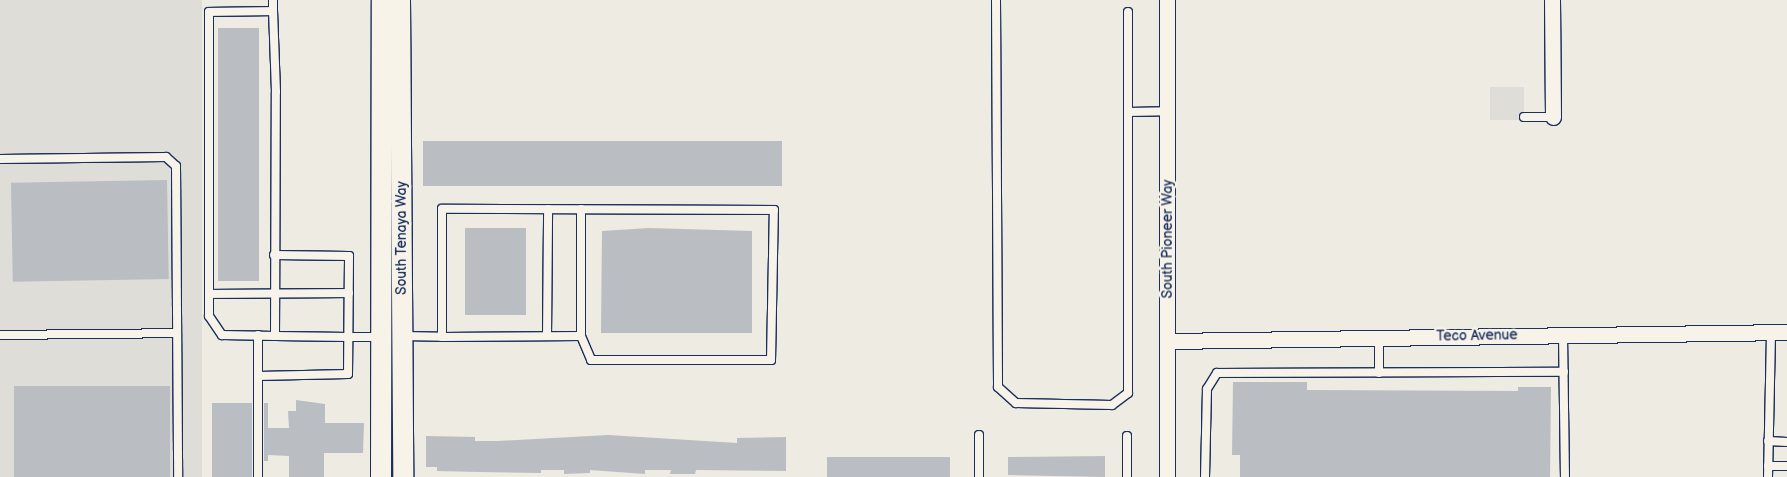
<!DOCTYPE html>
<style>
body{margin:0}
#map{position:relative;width:1787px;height:477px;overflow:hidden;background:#eeebe2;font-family:"Balsamiq Sans",sans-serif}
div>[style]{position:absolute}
.built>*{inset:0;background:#deddd8;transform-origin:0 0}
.building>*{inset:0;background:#babdc2;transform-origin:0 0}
.roads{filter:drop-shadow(1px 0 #1b2f5e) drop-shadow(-1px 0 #1b2f5e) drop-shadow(0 1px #1b2f5e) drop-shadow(0 -1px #1b2f5e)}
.lane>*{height:8px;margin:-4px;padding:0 4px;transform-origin:4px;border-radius:4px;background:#f7f3e8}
.street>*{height:15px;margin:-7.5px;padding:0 7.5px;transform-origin:7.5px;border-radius:7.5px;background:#f7f3e8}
.secondary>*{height:20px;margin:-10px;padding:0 10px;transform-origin:10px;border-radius:10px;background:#f7f3e8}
span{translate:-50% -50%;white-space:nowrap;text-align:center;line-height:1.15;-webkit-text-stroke:4.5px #f7f3e8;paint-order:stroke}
.street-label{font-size:14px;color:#1b2f5e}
</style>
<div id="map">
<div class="built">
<div style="left:0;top:0;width:202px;height:477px"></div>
<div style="left:1490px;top:87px;width:34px;height:33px"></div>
</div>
<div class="building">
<div style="left:218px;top:28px;width:41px;height:253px"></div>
<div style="left:782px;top:141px;width:45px;height:359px;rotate:90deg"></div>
<div style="left:167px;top:180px;width:99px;height:156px;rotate:89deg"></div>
<div style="left:465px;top:228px;width:61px;height:87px"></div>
<div style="clip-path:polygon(649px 228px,752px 231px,752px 333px,601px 333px,602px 231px)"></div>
<div style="clip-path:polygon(1233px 382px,1307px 382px,1307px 390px,1518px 391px,1518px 387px,1551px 387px,1550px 477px,1240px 477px,1240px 455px,1232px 455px)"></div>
<div style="left:14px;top:386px;width:156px;height:91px"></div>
<div style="clip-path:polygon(296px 400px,325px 404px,325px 423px,364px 423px,363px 453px,324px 453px,324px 477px,289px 477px,289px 456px,268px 455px,268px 461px,264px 461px,264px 403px,268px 403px,268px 428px,289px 428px,288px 411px,296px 411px)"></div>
<div style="left:212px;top:403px;width:40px;height:74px"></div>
<div style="clip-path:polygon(608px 435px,737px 443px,737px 438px,786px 437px,786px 471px,696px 470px,695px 474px,670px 474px,671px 470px,645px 470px,645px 474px,590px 470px,590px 473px,564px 474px,564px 470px,541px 470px,541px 473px,479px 472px,437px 471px,437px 467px,426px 467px,426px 436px,475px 437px,475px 441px,498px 441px)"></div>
<div style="clip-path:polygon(1105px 456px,1105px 477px,1008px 475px,1008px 457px)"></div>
<div style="left:827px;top:457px;width:123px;height:20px"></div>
</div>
<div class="roads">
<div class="lane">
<div style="left:273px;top:0;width:11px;rotate:90deg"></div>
<div style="left:996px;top:0;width:387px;rotate:89.7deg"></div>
<div style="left:998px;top:387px;width:24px;rotate:42deg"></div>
<div style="left:1016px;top:403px;width:96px;rotate:1.2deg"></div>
<div style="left:1112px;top:405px;width:20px;rotate:-37deg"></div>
<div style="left:1128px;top:393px;width:381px;rotate:-90deg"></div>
<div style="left:1128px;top:112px;width:39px;rotate:-1deg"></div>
<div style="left:1524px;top:117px;width:29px"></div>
<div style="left:0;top:159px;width:166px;rotate:-0.7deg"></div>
<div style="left:166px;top:157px;width:13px;rotate:42deg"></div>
<div style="left:176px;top:166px;width:311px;rotate:89.6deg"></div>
<div style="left:209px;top:294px;width:140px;rotate:-0.4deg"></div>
<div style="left:0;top:335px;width:177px;rotate:-0.6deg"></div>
<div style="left:1563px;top:335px;width:142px;rotate:89.2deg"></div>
<div style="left:275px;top:336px;width:244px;rotate:-89.8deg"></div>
<div style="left:276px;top:92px;width:81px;rotate:-92.1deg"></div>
<div style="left:273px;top:11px;width:64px;rotate:179.1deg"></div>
<div style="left:209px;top:12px;width:304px;rotate:90deg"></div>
<div style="left:209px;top:316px;width:23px;rotate:56deg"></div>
<div style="left:222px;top:335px;width:53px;rotate:1.1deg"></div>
<div style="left:275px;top:336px;width:73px;rotate:0.8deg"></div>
<div style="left:348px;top:337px;width:33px"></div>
<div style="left:403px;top:336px;width:39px;rotate:1deg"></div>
<div style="left:442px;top:337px;width:139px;rotate:-0.4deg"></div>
<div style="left:581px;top:336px;width:26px;rotate:67deg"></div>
<div style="left:591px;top:360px;width:180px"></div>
<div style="left:771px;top:360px;width:150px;rotate:-88.9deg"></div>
<div style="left:774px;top:210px;width:332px;rotate:-179.8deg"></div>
<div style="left:442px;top:209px;width:128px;rotate:90deg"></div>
<div style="left:547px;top:336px;width:127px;rotate:-89.5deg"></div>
<div style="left:581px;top:336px;width:127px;rotate:-90deg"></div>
<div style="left:1379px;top:338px;width:35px;rotate:90deg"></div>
<div style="left:258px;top:376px;width:90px;rotate:-1.3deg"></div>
<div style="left:348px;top:374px;width:118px;rotate:-89.5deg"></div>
<div style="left:349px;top:256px;width:75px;rotate:-179.2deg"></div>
<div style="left:1768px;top:441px;width:19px;rotate:3deg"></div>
<div style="left:1768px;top:466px;width:19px"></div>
<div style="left:258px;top:477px;width:142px;rotate:-90deg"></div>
<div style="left:979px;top:477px;width:42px;rotate:-90deg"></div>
<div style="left:1127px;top:477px;width:41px;rotate:-90deg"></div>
<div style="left:1205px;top:477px;width:88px;rotate:-88.7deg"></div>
<div style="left:1207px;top:389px;width:19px;rotate:-58deg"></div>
<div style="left:1217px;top:373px;width:347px;rotate:-0.2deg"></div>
<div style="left:1768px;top:477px;width:145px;rotate:-88.8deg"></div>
</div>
<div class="street">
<div style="left:1167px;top:0;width:477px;rotate:90deg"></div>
<div style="left:1552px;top:0;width:117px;rotate:89.5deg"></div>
<div style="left:1168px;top:341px;width:619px;rotate:-0.83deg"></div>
</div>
<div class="secondary">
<div style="left:400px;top:0;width:477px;rotate:89.6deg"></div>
<div style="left:381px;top:477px;width:477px;rotate:-89.9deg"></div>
</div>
</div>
<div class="street-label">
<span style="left:402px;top:238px;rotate:-90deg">South Tenaya Way</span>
<span style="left:1168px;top:239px;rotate:-90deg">South Pioneer Way</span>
<span style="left:1477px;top:336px;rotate:-1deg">Teco Avenue</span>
</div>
</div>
